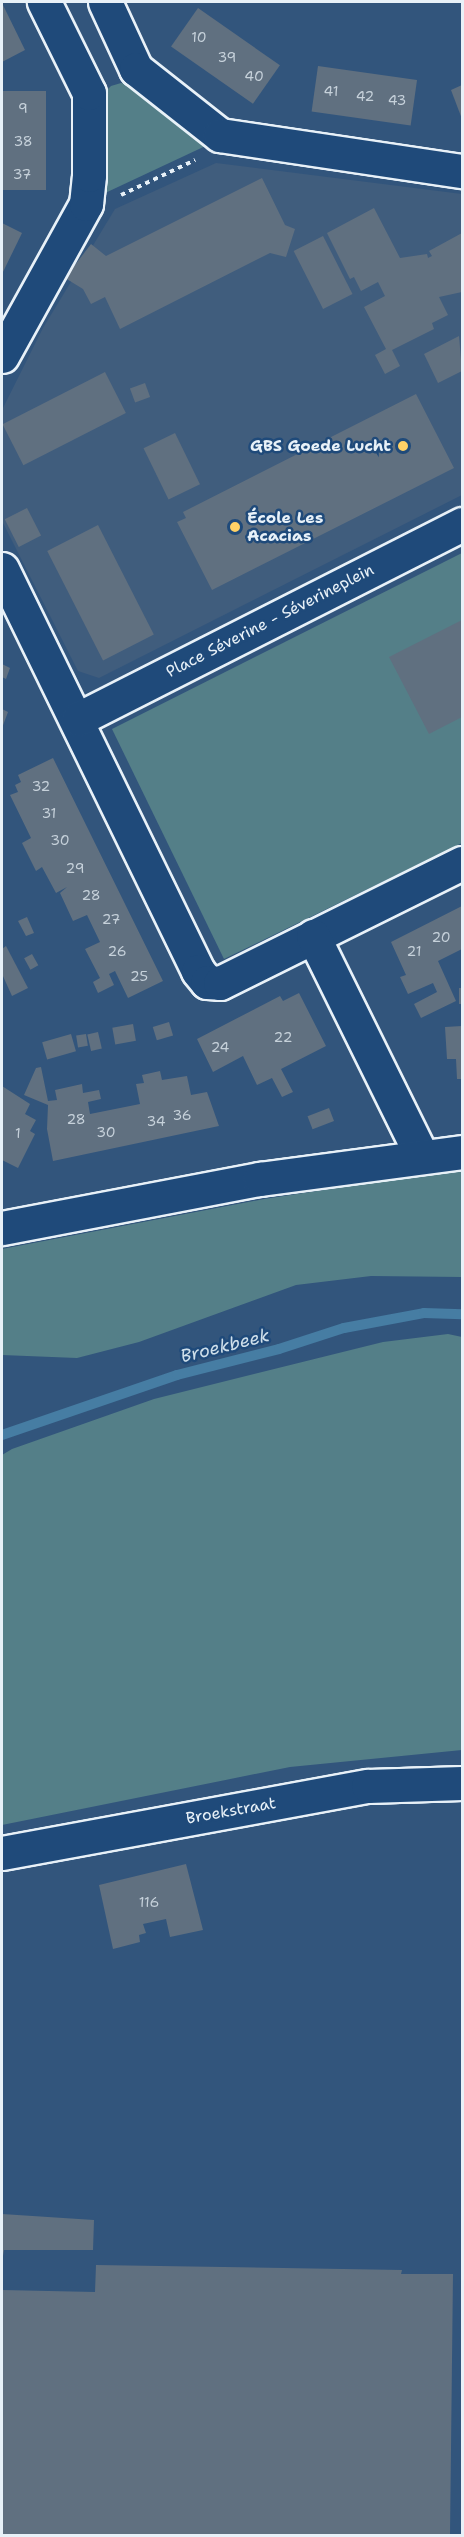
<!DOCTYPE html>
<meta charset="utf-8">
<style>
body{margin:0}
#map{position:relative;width:464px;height:2537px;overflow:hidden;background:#32557c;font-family:"Shantell Sans",sans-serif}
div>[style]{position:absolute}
.built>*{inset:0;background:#405d7d}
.green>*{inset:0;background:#547f88}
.stream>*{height:10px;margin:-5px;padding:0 5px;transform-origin:5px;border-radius:5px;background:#467da3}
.building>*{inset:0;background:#607080;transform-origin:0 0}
.path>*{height:4px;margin-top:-2px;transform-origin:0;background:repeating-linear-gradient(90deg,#e8f1f8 0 4.5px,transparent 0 9px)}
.roads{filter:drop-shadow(2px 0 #e8f1f8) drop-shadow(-2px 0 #e8f1f8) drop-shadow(0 2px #e8f1f8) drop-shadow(0 -2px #e8f1f8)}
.minor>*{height:33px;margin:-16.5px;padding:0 16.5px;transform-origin:16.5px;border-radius:16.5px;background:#1f4a7a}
.dots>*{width:16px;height:16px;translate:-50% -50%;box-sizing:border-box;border:3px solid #1f4a7a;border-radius:50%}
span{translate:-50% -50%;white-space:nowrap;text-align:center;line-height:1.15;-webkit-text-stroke:5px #1f4a7a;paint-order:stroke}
.number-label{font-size:14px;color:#c6d1da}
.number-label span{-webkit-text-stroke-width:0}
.poi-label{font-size:16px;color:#e8f1f8;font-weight:700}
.right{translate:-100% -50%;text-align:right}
.left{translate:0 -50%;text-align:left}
.street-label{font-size:16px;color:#e8f1f8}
.water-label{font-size:18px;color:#d0e0eb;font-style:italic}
.frame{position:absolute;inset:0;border:3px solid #e8f1f8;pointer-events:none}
</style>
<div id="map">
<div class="built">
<div style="clip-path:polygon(216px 163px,462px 194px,462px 495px,99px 678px,78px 671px,2px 521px,2px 410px,43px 328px,115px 209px)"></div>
</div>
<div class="green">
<div style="clip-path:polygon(121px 83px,136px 85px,214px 142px,103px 194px,100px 97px,111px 86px)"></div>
<div style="clip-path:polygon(462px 553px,462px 843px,224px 959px,112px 729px)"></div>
<div style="clip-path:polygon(462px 1169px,462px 1277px,371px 1276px,296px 1285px,139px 1342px,77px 1358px,2px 1355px,2px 1249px,264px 1199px)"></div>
<div style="clip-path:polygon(448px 1334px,462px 1337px,462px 1750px,290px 1767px,2px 1825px,2px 1455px,12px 1449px,154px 1399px,383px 1342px)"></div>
</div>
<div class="stream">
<div style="left:2px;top:1435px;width:185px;rotate:-18.9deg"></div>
<div style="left:177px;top:1375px;width:105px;rotate:-14.3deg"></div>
<div style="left:279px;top:1349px;width:68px;rotate:-17.9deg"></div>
<div style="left:344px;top:1328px;width:81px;rotate:-10.6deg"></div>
<div style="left:424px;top:1313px;width:38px;rotate:2deg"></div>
</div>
<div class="building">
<div style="clip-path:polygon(2px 3px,25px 50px,2px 62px)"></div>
<div style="left:198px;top:8px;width:100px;height:47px;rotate:35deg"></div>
<div style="left:318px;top:66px;width:100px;height:46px;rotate:8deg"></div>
<div style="clip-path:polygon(462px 85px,462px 119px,451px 90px)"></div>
<div style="left:2px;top:91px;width:44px;height:99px"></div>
<div style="clip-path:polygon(262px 178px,285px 225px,295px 229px,286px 257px,270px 253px,120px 329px,105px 297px,91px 304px,83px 289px,65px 278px,91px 244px,106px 256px)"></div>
<div style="clip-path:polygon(374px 208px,400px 258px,427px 254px,428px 258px,432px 256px,429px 251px,462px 233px,462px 292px,439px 297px,448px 315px,432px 323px,434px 329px,392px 350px,400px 366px,385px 374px,375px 355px,386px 349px,364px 307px,385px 296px,378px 282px,361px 291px,354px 277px,350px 279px,327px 233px)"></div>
<div style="clip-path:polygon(2px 223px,22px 233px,2px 274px)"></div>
<div style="left:323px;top:236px;width:65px;height:33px;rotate:63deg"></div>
<div style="clip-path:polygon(459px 336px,462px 371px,438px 383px,424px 354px)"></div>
<div style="left:105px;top:372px;width:46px;height:115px;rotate:63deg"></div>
<div style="left:145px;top:383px;width:15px;height:16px;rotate:70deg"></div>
<div style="clip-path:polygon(416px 394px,454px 468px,212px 590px,177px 522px,186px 518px,183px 512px)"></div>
<div style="left:175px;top:433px;width:57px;height:35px;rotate:64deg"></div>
<div style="left:27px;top:508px;width:31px;height:25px;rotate:63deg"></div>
<div style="left:98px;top:525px;width:123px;height:57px;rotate:63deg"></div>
<div style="clip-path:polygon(462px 620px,462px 717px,429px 734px,389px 657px)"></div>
<div style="clip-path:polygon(2px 664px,10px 668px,6px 679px,2px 677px)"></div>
<div style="clip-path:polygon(2px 709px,8px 712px,2px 728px)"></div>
<div style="clip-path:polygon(53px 758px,163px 981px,128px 998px,115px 971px,109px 974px,114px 985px,98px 993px,93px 982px,100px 978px,85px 949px,100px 942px,87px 915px,73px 921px,60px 893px,67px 887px,56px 893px,42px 867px,36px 871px,22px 843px,31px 838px,10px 795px,18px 792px,15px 785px,21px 782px,18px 775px)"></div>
<div style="clip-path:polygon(462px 906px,462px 949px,438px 961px,456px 1001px,421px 1018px,414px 1004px,437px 992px,433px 983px,408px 994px,400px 977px,406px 975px,391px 942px)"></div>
<div style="clip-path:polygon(27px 917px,34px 933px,26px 936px,18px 921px)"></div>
<div style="clip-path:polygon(6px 946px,28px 988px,12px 996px,2px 974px,2px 949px)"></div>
<div style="left:32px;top:954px;width:13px;height:9px;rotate:61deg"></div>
<div style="left:459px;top:988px;width:3px;height:16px"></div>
<div style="clip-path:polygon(299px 993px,326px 1046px,281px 1069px,293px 1092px,282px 1097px,272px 1078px,257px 1085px,243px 1056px,213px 1072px,197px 1039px,280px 996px,283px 1001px)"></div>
<div style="left:169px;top:1022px;width:14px;height:17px;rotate:73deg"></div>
<div style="left:133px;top:1024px;width:17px;height:21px;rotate:80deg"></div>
<div style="clip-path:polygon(462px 1026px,462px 1079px,457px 1079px,456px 1059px,447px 1059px,445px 1027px)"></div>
<div style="left:98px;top:1032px;width:17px;height:11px;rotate:77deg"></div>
<div style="left:71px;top:1034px;width:18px;height:30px;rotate:74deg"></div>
<div style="left:86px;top:1034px;width:12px;height:10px;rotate:81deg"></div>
<div style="clip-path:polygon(41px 1067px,48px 1101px,57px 1100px,55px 1090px,82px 1084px,83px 1093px,99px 1090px,101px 1099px,88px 1102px,90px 1114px,140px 1104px,136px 1084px,144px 1083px,142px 1075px,160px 1071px,162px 1080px,187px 1076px,191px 1095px,207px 1092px,219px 1126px,53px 1161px,47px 1129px,48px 1105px,24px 1095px,36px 1068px)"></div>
<div style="clip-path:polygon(2px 1086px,30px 1104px,25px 1114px,36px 1120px,30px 1131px,35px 1134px,18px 1168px,2px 1160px)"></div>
<div style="left:329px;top:1108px;width:14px;height:23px;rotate:69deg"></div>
<div style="clip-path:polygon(186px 1864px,203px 1930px,170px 1937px,166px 1919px,143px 1924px,146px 1933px,139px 1935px,140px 1942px,113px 1949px,99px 1885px)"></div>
<div style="clip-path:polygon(2px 2214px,94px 2220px,93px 2250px,4px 2250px,2px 2262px)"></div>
<div style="clip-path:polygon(96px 2265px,402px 2270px,401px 2274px,453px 2274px,450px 2535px,2px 2535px,2px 2290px,95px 2292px)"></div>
</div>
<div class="path">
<div style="left:121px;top:195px;width:82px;rotate:-25.3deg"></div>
</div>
<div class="roads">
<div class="minor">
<div style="left:105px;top:2px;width:74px;rotate:65.2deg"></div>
<div style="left:136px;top:69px;width:107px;rotate:38.2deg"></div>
<div style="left:220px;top:135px;width:245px;rotate:8.5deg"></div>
<div style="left:2px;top:356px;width:174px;rotate:-61.1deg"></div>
<div style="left:86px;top:204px;width:29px;rotate:-84deg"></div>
<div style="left:89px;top:175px;width:82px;rotate:-90deg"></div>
<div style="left:89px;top:93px;width:102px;rotate:-116.3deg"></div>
<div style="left:2px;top:569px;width:447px;rotate:64deg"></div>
<div style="left:198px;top:971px;width:14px;rotate:51deg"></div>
<div style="left:207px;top:982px;width:13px;rotate:4deg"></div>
<div style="left:220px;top:983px;width:270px;rotate:-26.4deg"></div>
<div style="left:78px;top:719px;width:431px;rotate:-26.9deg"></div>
<div style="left:313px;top:936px;width:244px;rotate:63.7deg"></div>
<div style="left:2px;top:1228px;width:263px;rotate:-10.8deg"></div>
<div style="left:260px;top:1179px;width:204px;rotate:-7.6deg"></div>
<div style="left:2px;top:1853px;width:372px;rotate:-10.4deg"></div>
<div style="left:368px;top:1786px;width:94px;rotate:-1.8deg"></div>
</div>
</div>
<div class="dots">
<div style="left:403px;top:446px;background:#ffd166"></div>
<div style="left:235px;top:527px;background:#ffd166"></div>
</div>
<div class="number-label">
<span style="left:199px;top:37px">10</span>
<span style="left:227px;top:57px">39</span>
<span style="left:254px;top:76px">40</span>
<span style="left:331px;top:91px">41</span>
<span style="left:365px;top:96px">42</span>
<span style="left:397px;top:100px">43</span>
<span style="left:23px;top:108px">9</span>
<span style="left:23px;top:141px">38</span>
<span style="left:22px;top:174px">37</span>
<span style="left:41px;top:786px">32</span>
<span style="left:49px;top:813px">31</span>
<span style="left:60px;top:840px">30</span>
<span style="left:75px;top:868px">29</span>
<span style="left:91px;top:895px">28</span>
<span style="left:111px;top:919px">27</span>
<span style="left:441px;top:937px">20</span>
<span style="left:117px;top:951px">26</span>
<span style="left:414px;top:951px">21</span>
<span style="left:139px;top:976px">25</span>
<span style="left:283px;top:1037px">22</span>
<span style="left:220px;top:1047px">24</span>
<span style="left:182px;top:1115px">36</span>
<span style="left:76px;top:1119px">28</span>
<span style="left:156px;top:1121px">34</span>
<span style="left:106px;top:1132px">30</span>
<span style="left:18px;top:1133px">1</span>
<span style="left:149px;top:1902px">116</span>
</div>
<div class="poi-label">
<span class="right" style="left:391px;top:446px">GBS Goede Lucht</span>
<span class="left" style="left:247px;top:527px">École Les<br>Acacias</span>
</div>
<div class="street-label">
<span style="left:270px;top:621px;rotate:-27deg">Place Séverine - Séverineplein</span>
<span style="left:231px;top:1811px;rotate:-10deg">Broekstraat</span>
</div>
<div class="water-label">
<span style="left:225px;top:1346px;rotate:-14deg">Broekbeek</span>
</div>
<div class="frame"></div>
</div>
